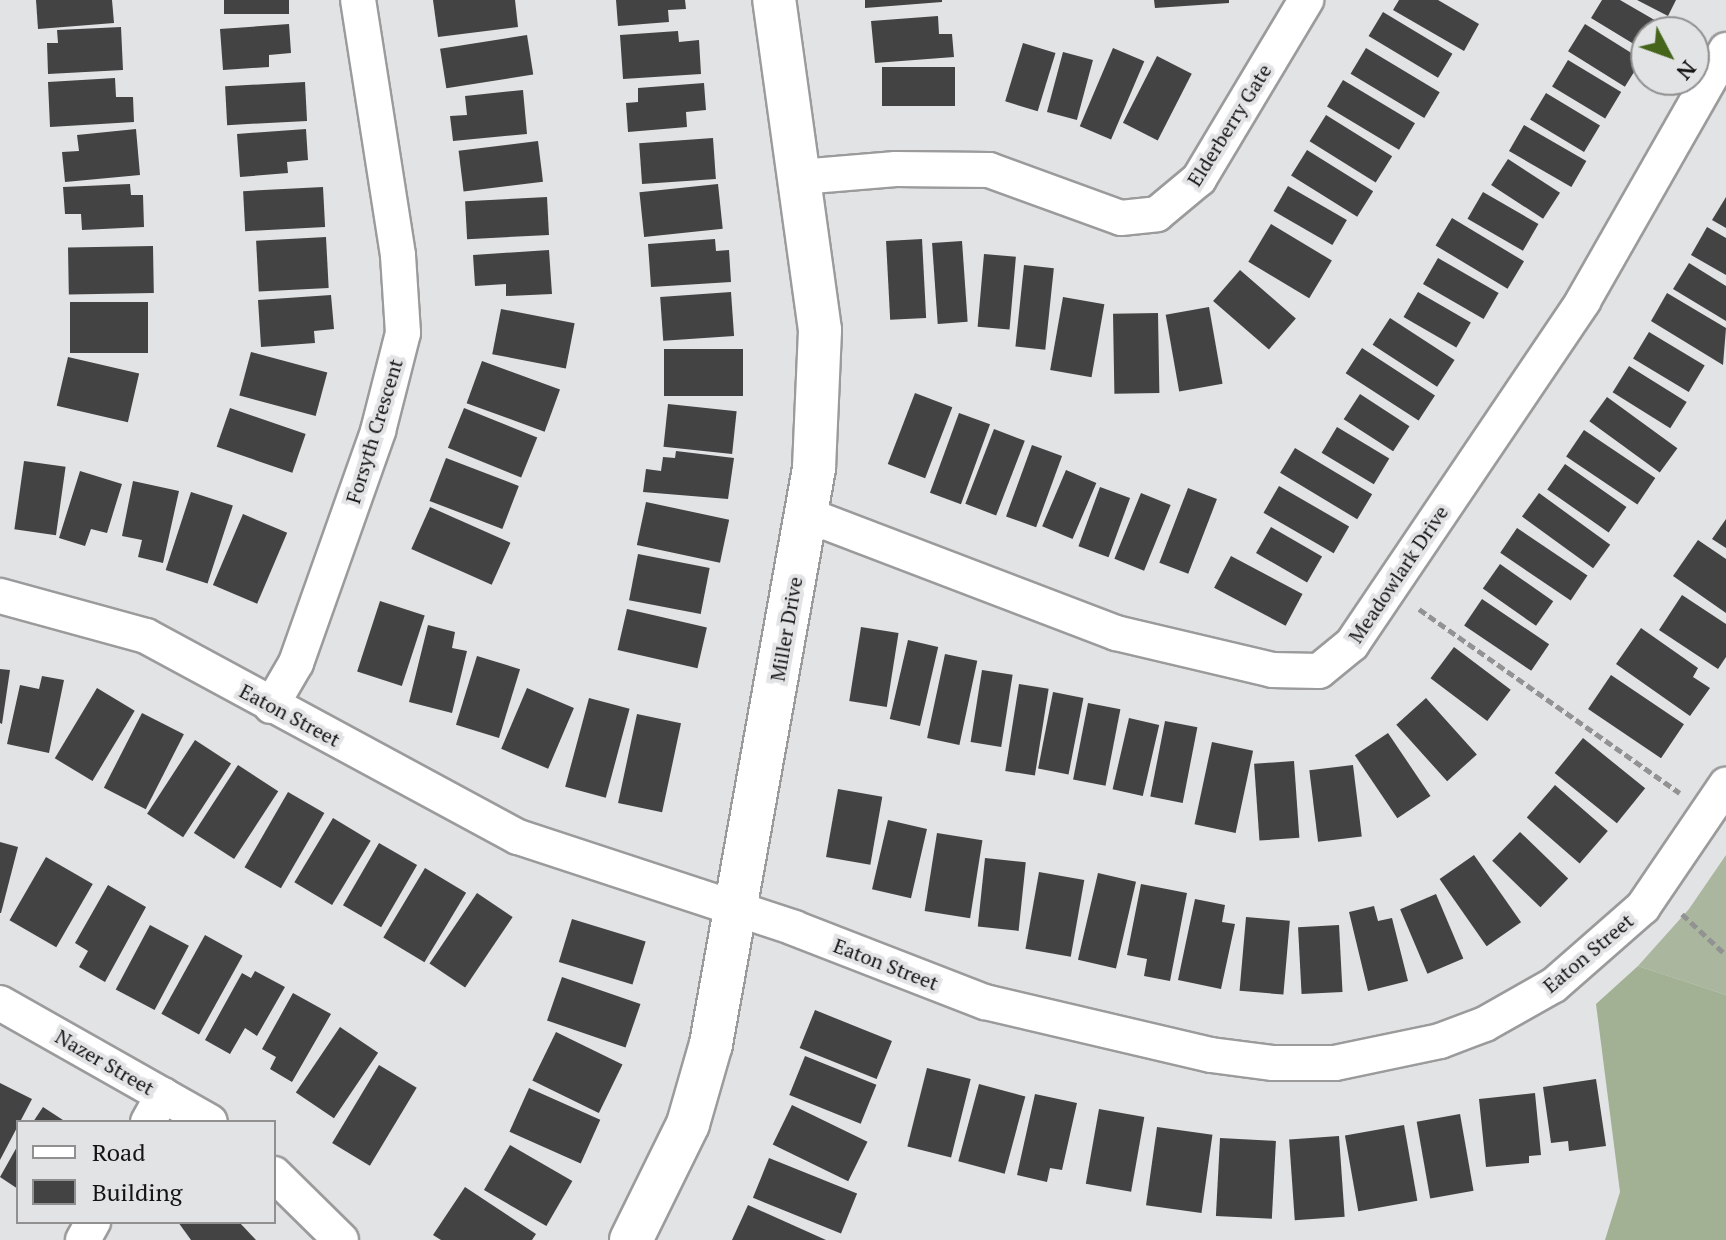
<!DOCTYPE html>
<style>
body{margin:0}
#map{position:relative;width:1726px;height:1240px;overflow:hidden;background:#e2e3e4;font-family:"PT Serif",serif}
div>[style]{position:absolute}
.green>*{inset:0;background:#aab69d}
.forest>*{inset:0;background:#a2b093}
.building>*{inset:0;background:#444343;transform-origin:0 0}
.path>*{height:5px;margin-top:-2.5px;transform-origin:0;background:repeating-linear-gradient(90deg,#929293 0 8px,transparent 0 12px)}
.roads{filter:drop-shadow(2px 0 #9b9b9c) drop-shadow(-2px 0 #9b9b9c) drop-shadow(0 2px #9b9b9c) drop-shadow(0 -2px #9b9b9c)}
.minor>*{height:34px;margin:-17px;padding:0 17px;transform-origin:17px;border-radius:17px;background:#fff}
.tertiary>*{height:42px;margin:-21px;padding:0 21px;transform-origin:21px;border-radius:21px;background:#fff}
span{translate:-50% -50%;white-space:nowrap;text-align:center;line-height:1.15;-webkit-text-stroke:8px #e2e3e4;paint-order:stroke}
.street-label{font-size:20px;color:#141414}
.legend{position:absolute;left:16px;top:1120px;width:260px;height:104px;box-sizing:border-box;background:#e2e3e4;border:2px solid #909091;margin:0;padding:10px 14px;list-style:none;font-size:24px;color:#141414}
.legend li{display:flex;align-items:center;gap:16px;height:40px}
.legend b{width:40px;border:2px solid #909091}
.north{position:absolute;left:1630px;top:16px;width:80px;height:80px;box-sizing:border-box;background:#e2e3e4;border:2px solid #909091;border-radius:50%;rotate:131deg;font-size:22px;font-weight:700;line-height:32px;text-align:center;color:#141414}
.north::after{content:'';display:block;margin:auto;width:28px;height:36px;background:#45651b;clip-path:polygon(50% 0,100% 100%,50% 72%,0 100%)}
</style>
<div id="map">
<div class="green">
<div style="clip-path:polygon(1726px 855px,1726px 995px,1638px 966px,1689px 909px)"></div>
</div>
<div class="forest">
<div style="clip-path:polygon(1638px 966px,1726px 995px,1726px 1240px,1605px 1240px,1620px 1192px,1596px 1004px)"></div>
</div>
<div class="building">
<div style="clip-path:polygon(36px 0,112px 0,114px 23px,38px 29px)"></div>
<div style="left:224px;top:0;width:65px;height:14px"></div>
<div style="clip-path:polygon(433px 0,515px 0,518px 27px,438px 37px)"></div>
<div style="clip-path:polygon(616px 0,685px 0,686px 9px,668px 10px,669px 22px,618px 26px)"></div>
<div style="clip-path:polygon(865px 0,942px 0,942px 2px,865px 8px)"></div>
<div style="clip-path:polygon(1154px 0,1229px 0,1229px 3px,1155px 8px)"></div>
<div style="clip-path:polygon(1399px 0,1438px 0,1479px 24px,1464px 51px,1393px 10px)"></div>
<div style="clip-path:polygon(1602px 0,1620px 0,1658px 22px,1646px 32px,1642px 49px,1591px 18px)"></div>
<div style="clip-path:polygon(1637px 0,1676px 0,1668px 16px)"></div>
<div style="left:1383px;top:12px;width:81px;height:28px;rotate:31deg"></div>
<div style="clip-path:polygon(938px 16px,939px 34px,952px 34px,954px 57px,875px 63px,871px 21px)"></div>
<div style="clip-path:polygon(289px 24px,291px 53px,269px 55px,269px 67px,223px 70px,220px 29px)"></div>
<div style="left:1585px;top:24px;width:67px;height:32px;rotate:32deg"></div>
<div style="clip-path:polygon(121px 27px,123px 70px,48px 74px,47px 43px,58px 43px,57px 30px)"></div>
<div style="clip-path:polygon(678px 31px,679px 42px,699px 40px,701px 74px,623px 79px,620px 35px)"></div>
<div style="left:527px;top:35px;width:40px;height:88px;rotate:81deg"></div>
<div style="left:1023px;top:43px;width:34px;height:61px;rotate:17deg"></div>
<div style="left:1113px;top:48px;width:34px;height:85px;rotate:23deg"></div>
<div style="left:1366px;top:48px;width:86px;height:30px;rotate:31deg"></div>
<div style="left:1063px;top:52px;width:31px;height:62px;rotate:15deg"></div>
<div style="left:1157px;top:56px;width:39px;height:75px;rotate:27deg"></div>
<div style="left:1568px;top:60px;width:62px;height:31px;rotate:31deg"></div>
<div style="left:955px;top:67px;width:39px;height:73px;rotate:90deg"></div>
<div style="clip-path:polygon(115px 78px,116px 97px,133px 97px,134px 122px,50px 127px,48px 82px)"></div>
<div style="left:1343px;top:80px;width:84px;height:31px;rotate:31deg"></div>
<div style="left:305px;top:82px;width:39px;height:80px;rotate:87deg"></div>
<div style="clip-path:polygon(704px 83px,706px 110px,686px 112px,687px 127px,628px 132px,626px 103px,638px 102px,638px 88px)"></div>
<div style="clip-path:polygon(523px 90px,527px 134px,453px 141px,450px 116px,467px 115px,465px 96px)"></div>
<div style="left:1546px;top:93px;width:63px;height:31px;rotate:31deg"></div>
<div style="left:1326px;top:115px;width:78px;height:31px;rotate:32deg"></div>
<div style="left:1524px;top:125px;width:72px;height:30px;rotate:30deg"></div>
<div style="clip-path:polygon(136px 129px,140px 175px,65px 182px,62px 152px,79px 151px,77px 135px)"></div>
<div style="clip-path:polygon(306px 129px,308px 160px,287px 162px,288px 173px,240px 177px,237px 134px)"></div>
<div style="left:713px;top:138px;width:41px;height:74px;rotate:86deg"></div>
<div style="left:538px;top:141px;width:41px;height:80px;rotate:83deg"></div>
<div style="left:1307px;top:150px;width:78px;height:30px;rotate:32deg"></div>
<div style="left:1508px;top:159px;width:62px;height:31px;rotate:33deg"></div>
<div style="clip-path:polygon(130px 184px,131px 195px,143px 195px,144px 227px,82px 230px,81px 214px,65px 214px,63px 187px)"></div>
<div style="left:718px;top:184px;width:45px;height:79px;rotate:84deg"></div>
<div style="left:1288px;top:186px;width:68px;height:29px;rotate:30deg"></div>
<div style="left:323px;top:187px;width:40px;height:80px;rotate:87deg"></div>
<div style="left:1483px;top:192px;width:64px;height:31px;rotate:30deg"></div>
<div style="left:547px;top:197px;width:38px;height:82px;rotate:87deg"></div>
<div style="clip-path:polygon(1726px 197px,1726px 228px,1712px 220px)"></div>
<div style="left:1452px;top:218px;width:84px;height:32px;rotate:31deg"></div>
<div style="left:1271px;top:224px;width:71px;height:44px;rotate:31deg"></div>
<div style="clip-path:polygon(1707px 227px,1726px 238px,1726px 275px,1691px 255px)"></div>
<div style="left:326px;top:237px;width:51px;height:70px;rotate:87deg"></div>
<div style="clip-path:polygon(715px 239px,716px 251px,729px 250px,731px 282px,651px 287px,648px 244px)"></div>
<div style="left:922px;top:239px;width:79px;height:36px;rotate:87deg"></div>
<div style="left:962px;top:241px;width:81px;height:30px;rotate:86deg"></div>
<div style="left:153px;top:246px;width:47px;height:85px;rotate:89deg"></div>
<div style="clip-path:polygon(549px 250px,552px 294px,506px 296px,506px 284px,475px 286px,473px 255px)"></div>
<div style="left:984px;top:254px;width:32px;height:73px;rotate:5deg"></div>
<div style="left:1438px;top:258px;width:70px;height:30px;rotate:30deg"></div>
<div style="clip-path:polygon(1689px 263px,1726px 286px,1726px 321px,1673px 289px)"></div>
<div style="left:1024px;top:265px;width:30px;height:82px;rotate:6deg"></div>
<div style="left:1240px;top:270px;width:74px;height:41px;rotate:41deg"></div>
<div style="left:731px;top:292px;width:44px;height:71px;rotate:86deg"></div>
<div style="left:1418px;top:292px;width:61px;height:29px;rotate:30deg"></div>
<div style="clip-path:polygon(1667px 293px,1726px 328px,1723px 365px,1651px 321px)"></div>
<div style="clip-path:polygon(331px 295px,334px 329px,314px 331px,315px 343px,261px 347px,258px 300px)"></div>
<div style="left:1063px;top:297px;width:42px;height:74px;rotate:10deg"></div>
<div style="left:70px;top:302px;width:78px;height:51px"></div>
<div style="left:1209px;top:307px;width:78px;height:44px;rotate:80deg"></div>
<div style="left:501px;top:309px;width:75px;height:46px;rotate:11deg"></div>
<div style="left:1158px;top:313px;width:80px;height:45px;rotate:89deg"></div>
<div style="left:1390px;top:318px;width:77px;height:32px;rotate:33deg"></div>
<div style="left:1649px;top:332px;width:65px;height:31px;rotate:31deg"></div>
<div style="left:1362px;top:348px;width:87px;height:30px;rotate:33deg"></div>
<div style="left:664px;top:349px;width:79px;height:47px"></div>
<div style="left:251px;top:352px;width:79px;height:45px;rotate:15deg"></div>
<div style="left:68px;top:357px;width:73px;height:50px;rotate:13deg"></div>
<div style="left:482px;top:361px;width:83px;height:45px;rotate:20deg"></div>
<div style="left:1629px;top:366px;width:68px;height:31px;rotate:32deg"></div>
<div style="left:915px;top:393px;width:40px;height:76px;rotate:21deg"></div>
<div style="left:1360px;top:394px;width:59px;height:30px;rotate:33deg"></div>
<div style="left:1607px;top:397px;width:87px;height:30px;rotate:36deg"></div>
<div style="left:668px;top:404px;width:69px;height:43px;rotate:6deg"></div>
<div style="left:230px;top:408px;width:80px;height:41px;rotate:19deg"></div>
<div style="left:464px;top:408px;width:79px;height:43px;rotate:22deg"></div>
<div style="left:959px;top:413px;width:33px;height:85px;rotate:20deg"></div>
<div style="left:1337px;top:427px;width:61px;height:30px;rotate:31deg"></div>
<div style="left:994px;top:429px;width:33px;height:80px;rotate:21deg"></div>
<div style="left:1584px;top:430px;width:86px;height:32px;rotate:34deg"></div>
<div style="left:1032px;top:445px;width:32px;height:76px;rotate:20deg"></div>
<div style="left:1295px;top:448px;width:90px;height:29px;rotate:31deg"></div>
<div style="clip-path:polygon(676px 451px,734px 458px,728px 499px,643px 492px,646px 469px,661px 471px,663px 457px,675px 458px)"></div>
<div style="left:446px;top:458px;width:78px;height:46px;rotate:21deg"></div>
<div style="left:24px;top:461px;width:42px;height:69px;rotate:8deg"></div>
<div style="left:1565px;top:464px;width:75px;height:31px;rotate:35deg"></div>
<div style="left:1066px;top:470px;width:33px;height:61px;rotate:23deg"></div>
<div style="clip-path:polygon(80px 471px,122px 484px,107px 533px,91px 529px,85px 546px,59px 538px)"></div>
<div style="clip-path:polygon(133px 481px,179px 491px,163px 563px,138px 557px,142px 540px,122px 536px)"></div>
<div style="left:1279px;top:486px;width:81px;height:31px;rotate:30deg"></div>
<div style="left:1100px;top:487px;width:32px;height:63px;rotate:20deg"></div>
<div style="left:1188px;top:488px;width:31px;height:80px;rotate:21deg"></div>
<div style="left:191px;top:492px;width:44px;height:82px;rotate:18deg"></div>
<div style="left:1141px;top:493px;width:32px;height:71px;rotate:22deg"></div>
<div style="left:1539px;top:493px;width:88px;height:29px;rotate:36deg"></div>
<div style="left:646px;top:502px;width:85px;height:44px;rotate:12deg"></div>
<div style="left:430px;top:507px;width:88px;height:46px;rotate:24deg"></div>
<div style="left:243px;top:514px;width:48px;height:77px;rotate:23deg"></div>
<div style="clip-path:polygon(1726px 519px,1726px 548px,1712px 539px)"></div>
<div style="left:1271px;top:527px;width:59px;height:30px;rotate:30deg"></div>
<div style="left:1517px;top:528px;width:85px;height:30px;rotate:34deg"></div>
<div style="clip-path:polygon(1698px 540px,1726px 559px,1726px 613px,1673px 576px)"></div>
<div style="left:638px;top:554px;width:73px;height:47px;rotate:11deg"></div>
<div style="left:1231px;top:556px;width:81px;height:36px;rotate:28deg"></div>
<div style="left:1500px;top:564px;width:65px;height:30px;rotate:35deg"></div>
<div style="clip-path:polygon(1682px 595px,1726px 624px,1726px 657px,1718px 669px,1659px 630px)"></div>
<div style="left:1482px;top:599px;width:81px;height:32px;rotate:34deg"></div>
<div style="left:380px;top:601px;width:47px;height:74px;rotate:18deg"></div>
<div style="left:627px;top:609px;width:82px;height:42px;rotate:13deg"></div>
<div style="clip-path:polygon(428px 625px,455px 632px,452px 648px,467px 651px,452px 713px,409px 702px)"></div>
<div style="left:861px;top:627px;width:38px;height:75px;rotate:9deg"></div>
<div style="clip-path:polygon(1641px 628px,1698px 668px,1693px 677px,1710px 688px,1690px 716px,1616px 664px)"></div>
<div style="left:908px;top:640px;width:31px;height:81px;rotate:13deg"></div>
<div style="left:1454px;top:647px;width:71px;height:39px;rotate:37deg"></div>
<div style="left:945px;top:654px;width:33px;height:86px;rotate:12deg"></div>
<div style="left:477px;top:656px;width:45px;height:72px;rotate:17deg"></div>
<div style="clip-path:polygon(0 669px,10px 670px,2px 724px,0 723px)"></div>
<div style="left:982px;top:670px;width:31px;height:73px;rotate:9deg"></div>
<div style="left:1611px;top:675px;width:88px;height:41px;rotate:34deg"></div>
<div style="clip-path:polygon(42px 676px,64px 680px,49px 753px,7px 744px,20px 685px,39px 689px)"></div>
<div style="left:1019px;top:684px;width:30px;height:88px;rotate:9deg"></div>
<div style="left:97px;top:688px;width:44px;height:82px;rotate:31deg"></div>
<div style="left:527px;top:688px;width:51px;height:66px;rotate:23deg"></div>
<div style="left:1053px;top:692px;width:31px;height:78px;rotate:11deg"></div>
<div style="left:589px;top:698px;width:42px;height:92px;rotate:15deg"></div>
<div style="left:1426px;top:698px;width:76px;height:40px;rotate:48deg"></div>
<div style="left:1088px;top:703px;width:33px;height:78px;rotate:11deg"></div>
<div style="left:142px;top:713px;width:47px;height:84px;rotate:27deg"></div>
<div style="left:637px;top:714px;width:45px;height:91px;rotate:12deg"></div>
<div style="left:1129px;top:718px;width:31px;height:73px;rotate:13deg"></div>
<div style="left:1165px;top:721px;width:33px;height:77px;rotate:11deg"></div>
<div style="left:1388px;top:733px;width:76px;height:40px;rotate:56deg"></div>
<div style="left:1583px;top:738px;width:80px;height:45px;rotate:39deg"></div>
<div style="left:195px;top:740px;width:43px;height:88px;rotate:33deg"></div>
<div style="left:1212px;top:742px;width:42px;height:84px;rotate:12deg"></div>
<div style="left:1294px;top:761px;width:77px;height:40px;rotate:86deg"></div>
<div style="left:238px;top:765px;width:48px;height:81px;rotate:33deg"></div>
<div style="left:1353px;top:765px;width:72px;height:44px;rotate:83deg"></div>
<div style="left:1555px;top:785px;width:70px;height:43px;rotate:41deg"></div>
<div style="left:838px;top:789px;width:45px;height:69px;rotate:10deg"></div>
<div style="left:288px;top:792px;width:42px;height:87px;rotate:30deg"></div>
<div style="left:333px;top:818px;width:44px;height:75px;rotate:31deg"></div>
<div style="left:888px;top:820px;width:40px;height:71px;rotate:13deg"></div>
<div style="left:1520px;top:832px;width:67px;height:40px;rotate:44deg"></div>
<div style="left:937px;top:833px;width:46px;height:79px;rotate:9deg"></div>
<div style="clip-path:polygon(0 842px,18px 847px,1px 913px,0 913px)"></div>
<div style="left:379px;top:843px;width:44px;height:72px;rotate:30deg"></div>
<div style="left:1474px;top:855px;width:82px;height:42px;rotate:55deg"></div>
<div style="left:46px;top:857px;width:54px;height:73px;rotate:30deg"></div>
<div style="left:985px;top:858px;width:41px;height:69px;rotate:6deg"></div>
<div style="left:425px;top:868px;width:48px;height:81px;rotate:31deg"></div>
<div style="left:1039px;top:872px;width:46px;height:78px;rotate:10deg"></div>
<div style="left:1098px;top:873px;width:39px;height:89px;rotate:13deg"></div>
<div style="clip-path:polygon(1141px 884px,1187px 893px,1170px 981px,1144px 976px,1147px 959px,1127px 955px)"></div>
<div style="clip-path:polygon(108px 885px,146px 907px,105px 982px,79px 967px,88px 951px,75px 943px)"></div>
<div style="left:477px;top:893px;width:43px;height:85px;rotate:34deg"></div>
<div style="left:1436px;top:894px;width:70px;height:39px;rotate:67deg"></div>
<div style="clip-path:polygon(1195px 899px,1225px 905px,1222px 922px,1235px 924px,1221px 989px,1178px 980px)"></div>
<div style="clip-path:polygon(1374px 906px,1378px 921px,1392px 918px,1408px 981px,1368px 991px,1349px 912px)"></div>
<div style="left:1246px;top:917px;width:44px;height:74px;rotate:5deg"></div>
<div style="left:572px;top:919px;width:77px;height:45px;rotate:17deg"></div>
<div style="left:150px;top:925px;width:44px;height:73px;rotate:28deg"></div>
<div style="left:1339px;top:925px;width:67px;height:41px;rotate:87deg"></div>
<div style="left:205px;top:935px;width:43px;height:90px;rotate:29deg"></div>
<div style="clip-path:polygon(255px 971px,285px 987px,257px 1036px,245px 1028px,230px 1054px,205px 1040px,242px 973px,251px 978px)"></div>
<div style="left:562px;top:977px;width:83px;height:46px;rotate:19deg"></div>
<div style="clip-path:polygon(293px 993px,331px 1014px,292px 1082px,270px 1069px,276px 1057px,262px 1049px)"></div>
<div style="left:815px;top:1010px;width:83px;height:41px;rotate:22deg"></div>
<div style="left:340px;top:1027px;width:46px;height:79px;rotate:34deg"></div>
<div style="left:556px;top:1032px;width:74px;height:54px;rotate:26deg"></div>
<div style="left:805px;top:1056px;width:77px;height:42px;rotate:22deg"></div>
<div style="left:379px;top:1065px;width:44px;height:91px;rotate:31deg"></div>
<div style="left:927px;top:1068px;width:45px;height:81px;rotate:14deg"></div>
<div style="clip-path:polygon(1596px 1079px,1606px 1146px,1569px 1151px,1568px 1141px,1551px 1143px,1543px 1087px)"></div>
<div style="clip-path:polygon(0 1083px,32px 1099px,0 1160px)"></div>
<div style="left:979px;top:1084px;width:48px;height:80px;rotate:15deg"></div>
<div style="left:529px;top:1088px;width:78px;height:48px;rotate:24deg"></div>
<div style="clip-path:polygon(1535px 1093px,1541px 1155px,1529px 1156px,1529px 1163px,1486px 1167px,1479px 1099px)"></div>
<div style="clip-path:polygon(1035px 1094px,1077px 1103px,1062px 1170px,1050px 1168px,1047px 1182px,1017px 1175px)"></div>
<div style="left:792px;top:1105px;width:84px;height:44px;rotate:26deg"></div>
<div style="clip-path:polygon(43px 1107px,66px 1122px,33px 1122px)"></div>
<div style="left:1099px;top:1109px;width:46px;height:76px;rotate:10deg"></div>
<div style="left:1460px;top:1114px;width:78px;height:44px;rotate:80deg"></div>
<div style="left:1404px;top:1125px;width:77px;height:60px;rotate:80deg"></div>
<div style="left:1157px;top:1127px;width:56px;height:79px;rotate:8deg"></div>
<div style="left:1339px;top:1136px;width:81px;height:50px;rotate:86deg"></div>
<div style="left:1220px;top:1138px;width:56px;height:78px;rotate:3deg"></div>
<div style="clip-path:polygon(18px 1145px,18px 1189px,0 1177px)"></div>
<div style="left:510px;top:1145px;width:72px;height:52px;rotate:30deg"></div>
<div style="left:769px;top:1158px;width:95px;height:43px;rotate:22deg"></div>
<div style="clip-path:polygon(465px 1187px,536px 1234px,532px 1240px,441px 1240px,433px 1235px)"></div>
<div style="clip-path:polygon(748px 1205px,826px 1240px,732px 1240px)"></div>
<div style="clip-path:polygon(178px 1222px,239px 1222px,256px 1240px,191px 1240px)"></div>
</div>
<div class="path">
<div style="left:1419px;top:609px;width:319px;rotate:35.2deg"></div>
<div style="left:1682px;top:914px;width:60px;rotate:43deg"></div>
</div>
<div class="roads">
<div class="minor">
<div style="left:800px;top:177px;width:96px;rotate:-4.8deg"></div>
<div style="left:896px;top:169px;width:93px;rotate:0.6deg"></div>
<div style="left:989px;top:170px;width:140px;rotate:20deg"></div>
<div style="left:1121px;top:218px;width:36px;rotate:-6deg"></div>
<div style="left:1157px;top:214px;width:55px;rotate:-39.8deg"></div>
<div style="left:1199px;top:179px;width:209px;rotate:-59.1deg"></div>
<div style="left:807px;top:515px;width:331px;rotate:20.9deg"></div>
<div style="left:1116px;top:633px;width:160px;rotate:13.3deg"></div>
<div style="left:1272px;top:670px;width:47px;rotate:1.2deg"></div>
<div style="left:1319px;top:671px;width:43px;rotate:-39.3deg"></div>
<div style="left:1352px;top:644px;width:414px;rotate:-56deg"></div>
<div style="left:1583px;top:301px;width:289px;rotate:-60.3deg"></div>
<div style="left:0;top:596px;width:151px;rotate:15.3deg"></div>
<div style="left:146px;top:636px;width:423px;rotate:28.4deg"></div>
<div style="left:518px;top:837px;width:291px;rotate:18.2deg"></div>
<div style="left:794px;top:928px;width:205px;rotate:21.2deg"></div>
<div style="left:985px;top:1002px;width:232px;rotate:13.2deg"></div>
<div style="left:1211px;top:1055px;width:63px;rotate:7.4deg"></div>
<div style="left:1273px;top:1063px;width:62px"></div>
<div style="left:1335px;top:1063px;width:107px;rotate:-11.8deg"></div>
<div style="left:1440px;top:1041px;width:48px;rotate:-20.7deg"></div>
<div style="left:1485px;top:1024px;width:79px;rotate:-29.5deg"></div>
<div style="left:1554px;top:985px;width:118px;rotate:-41.2deg"></div>
<div style="left:1643px;top:907px;width:148px;rotate:-55.8deg"></div>
<div style="left:271px;top:706px;width:50px;rotate:-59.8deg"></div>
<div style="left:296px;top:663px;width:246px;rotate:-70.5deg"></div>
<div style="left:378px;top:431px;width:101px;rotate:-75.7deg"></div>
<div style="left:403px;top:333px;width:78px;rotate:-93.7deg"></div>
<div style="left:398px;top:255px;width:258px;rotate:-98.9deg"></div>
<div style="left:0;top:1003px;width:241px;rotate:29.5deg"></div>
<div style="left:148px;top:1122px;width:31px;rotate:-61deg"></div>
<div style="left:274px;top:1174px;width:94px;rotate:44.6deg"></div>
<div style="left:83px;top:1240px;width:21px;rotate:-61deg"></div>
</div>
<div class="tertiary">
<div style="left:631px;top:1240px;width:129px;rotate:-63.8deg"></div>
<div style="left:688px;top:1124px;width:83px;rotate:-74deg"></div>
<div style="left:711px;top:1044px;width:585px;rotate:-79.86deg"></div>
<div style="left:814px;top:468px;width:138px;rotate:-87.5deg"></div>
<div style="left:820px;top:330px;width:333px;rotate:-97.9deg"></div>
</div>
</div>
<div class="street-label">
<span style="left:1229px;top:125px;rotate:-58deg">Elderberry Gate</span>
<span style="left:374px;top:431px;rotate:-73deg">Forsyth Crescent</span>
<span style="left:1398px;top:574px;rotate:-56deg">Meadowlark Drive</span>
<span style="left:786px;top:629px;rotate:-80deg">Miller Drive</span>
<span style="left:290px;top:715px;rotate:28deg">Eaton Street</span>
<span style="left:1588px;top:953px;rotate:-40deg">Eaton Street</span>
<span style="left:886px;top:964px;rotate:21deg">Eaton Street</span>
<span style="left:105px;top:1062px;rotate:30deg">Nazer Street</span>
</div>
<ul class="legend">
<li><b style="height:10px;background:#fff"></b>Road</li>
<li><b style="height:22px;background:#444343"></b>Building</li>
</ul>
<div class="north">N</div>
</div>
